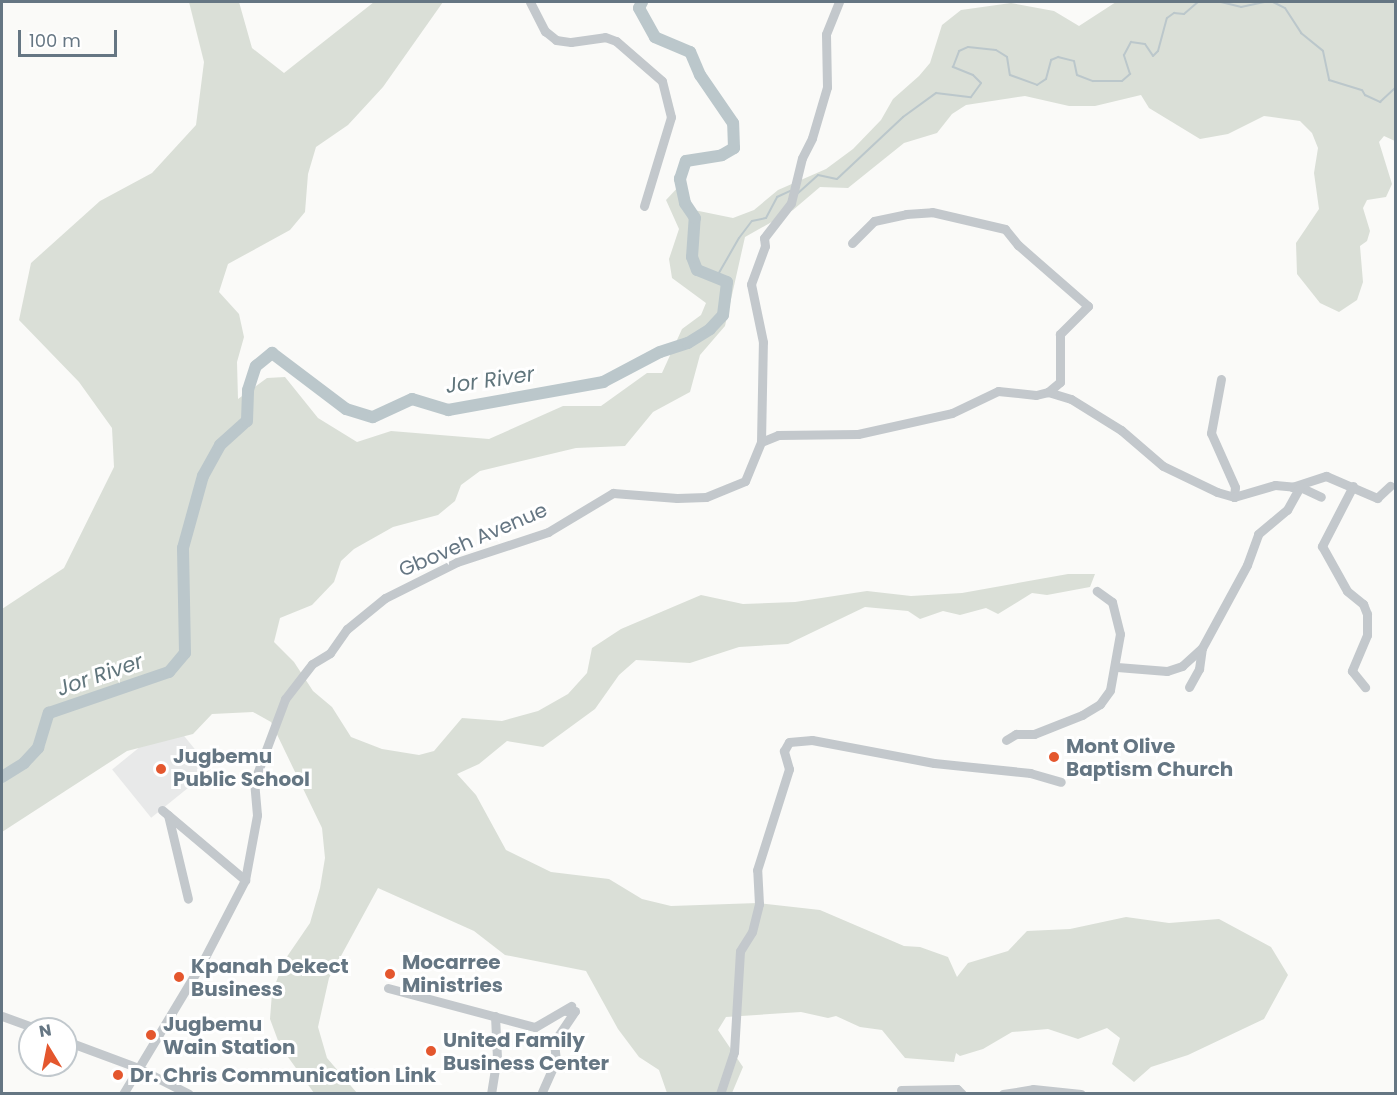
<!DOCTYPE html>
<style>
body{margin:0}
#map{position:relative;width:1397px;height:1095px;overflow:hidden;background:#fafaf8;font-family:Poppins,sans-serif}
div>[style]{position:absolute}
.built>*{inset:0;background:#e8e9e9;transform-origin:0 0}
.green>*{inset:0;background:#dadfd7}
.stream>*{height:2px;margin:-1px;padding:0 1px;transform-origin:1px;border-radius:1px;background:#bbc7cb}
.river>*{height:12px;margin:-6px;padding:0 6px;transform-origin:6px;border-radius:6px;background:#bbc7cb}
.minor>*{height:9px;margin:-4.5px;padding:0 4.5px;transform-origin:4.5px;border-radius:4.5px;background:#c3c8cc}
.dots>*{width:16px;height:16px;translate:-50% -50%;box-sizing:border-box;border:3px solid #fff;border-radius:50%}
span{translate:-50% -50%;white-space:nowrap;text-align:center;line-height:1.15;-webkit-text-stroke:6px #fff;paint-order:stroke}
.street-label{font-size:20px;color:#657683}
.poi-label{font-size:20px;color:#657683;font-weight:700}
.left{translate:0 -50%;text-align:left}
.water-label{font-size:21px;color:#60757c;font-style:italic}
.frame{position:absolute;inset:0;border:3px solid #657683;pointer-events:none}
.north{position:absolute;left:18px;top:1017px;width:60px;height:60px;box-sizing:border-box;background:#fff;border:2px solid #c1c8cd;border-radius:50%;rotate:350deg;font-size:16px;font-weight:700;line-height:24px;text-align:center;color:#657683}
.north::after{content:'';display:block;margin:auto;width:21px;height:27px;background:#e4572e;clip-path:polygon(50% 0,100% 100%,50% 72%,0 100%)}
.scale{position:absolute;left:18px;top:30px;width:99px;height:27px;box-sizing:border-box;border:3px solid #657683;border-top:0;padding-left:8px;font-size:18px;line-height:21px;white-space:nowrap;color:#657683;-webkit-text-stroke:4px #fff;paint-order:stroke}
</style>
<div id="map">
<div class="built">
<div style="left:172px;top:721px;width:62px;height:77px;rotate:51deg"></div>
</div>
<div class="green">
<div style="clip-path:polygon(189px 2px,239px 2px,252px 48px,284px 73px,374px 2px,443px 2px,383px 87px,348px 125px,316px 147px,308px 174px,305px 212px,290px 230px,228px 264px,219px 292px,239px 314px,244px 337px,237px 362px,238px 399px,267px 378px,285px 377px,318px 418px,357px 442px,391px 431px,489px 439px,563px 406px,601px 406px,647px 373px,662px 373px,682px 329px,701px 315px,706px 303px,672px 278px,669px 259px,679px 229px,666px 200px,681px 184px,689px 209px,733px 218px,754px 210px,778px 190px,826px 169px,853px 149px,881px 120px,893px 99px,919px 76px,930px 63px,942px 25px,961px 10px,1011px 3px,1054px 11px,1079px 26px,1116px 2px,1395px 2px,1395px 141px,1384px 136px,1379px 142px,1392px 184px,1386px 197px,1367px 200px,1363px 208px,1370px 231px,1367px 241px,1360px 246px,1363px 282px,1357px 300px,1339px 312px,1320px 303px,1297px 274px,1296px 243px,1319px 209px,1314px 173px,1318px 148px,1312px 133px,1300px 121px,1264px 116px,1228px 134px,1200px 139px,1149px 108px,1141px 95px,1095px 106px,1069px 106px,1025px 96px,966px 105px,952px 114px,937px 133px,904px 143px,848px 188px,820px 187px,793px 210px,745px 237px,725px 326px,700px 355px,690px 392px,653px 412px,625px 446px,576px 448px,480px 471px,461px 485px,455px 501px,438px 515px,393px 527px,354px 549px,341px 561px,334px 582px,312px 605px,280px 618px,274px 642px,294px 662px,313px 691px,332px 707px,351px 737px,382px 749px,419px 755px,434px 751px,462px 718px,502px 721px,538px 711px,568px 694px,587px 673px,592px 648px,621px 629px,701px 595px,743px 604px,795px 602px,867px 591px,911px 596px,962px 593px,1068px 574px,1095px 574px,1090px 587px,1047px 595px,1032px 593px,998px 614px,986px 608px,960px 615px,943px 611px,920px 619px,908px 611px,865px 607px,788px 644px,739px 647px,690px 663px,636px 660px,619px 675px,595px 709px,543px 747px,507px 741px,479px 764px,457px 774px,476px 795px,506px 850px,551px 872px,609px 879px,642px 899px,671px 906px,758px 903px,820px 910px,904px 946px,920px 947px,948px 957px,957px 977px,968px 963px,1008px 951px,1027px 931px,1070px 929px,1126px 917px,1169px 923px,1219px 919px,1271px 947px,1288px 975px,1264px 1019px,1188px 1055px,1151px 1067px,1134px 1082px,1112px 1064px,1120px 1038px,1107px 1028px,1078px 1039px,1048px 1029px,1012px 1032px,983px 1049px,960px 1056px,956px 1053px,954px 1062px,905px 1058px,882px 1030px,860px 1027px,836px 1016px,828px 1018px,801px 1012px,726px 1017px,718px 1030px,743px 1067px,732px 1093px,667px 1093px,659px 1070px,639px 1057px,618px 1029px,586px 971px,505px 955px,474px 931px,378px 888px,329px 978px,318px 1027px,327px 1058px,357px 1093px,314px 1093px,280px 1046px,270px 1019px,272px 993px,284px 961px,310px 923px,320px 888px,325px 858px,322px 828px,271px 722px,253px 712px,212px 714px,193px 734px,127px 751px,2px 832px,2px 609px,64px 568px,114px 467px,112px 428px,79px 382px,19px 320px,31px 263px,100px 201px,152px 173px,196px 125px,204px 62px)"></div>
</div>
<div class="stream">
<div style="left:1221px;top:2px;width:21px;rotate:14deg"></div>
<div style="left:1241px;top:7px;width:25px;rotate:-12deg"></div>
<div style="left:1273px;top:2px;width:13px;rotate:27deg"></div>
<div style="left:1285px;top:8px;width:30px;rotate:57deg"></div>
<div style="left:1301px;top:33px;width:28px;rotate:39deg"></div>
<div style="left:1323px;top:51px;width:30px;rotate:78deg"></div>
<div style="left:1329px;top:80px;width:34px;rotate:17deg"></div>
<div style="left:1362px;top:90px;width:6px;rotate:59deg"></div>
<div style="left:1365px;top:95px;width:17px;rotate:25deg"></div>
<div style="left:1380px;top:102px;width:22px;rotate:-43deg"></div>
<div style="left:797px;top:194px;width:28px;rotate:-42deg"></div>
<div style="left:818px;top:175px;width:19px;rotate:12deg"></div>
<div style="left:837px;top:179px;width:91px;rotate:-43.2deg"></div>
<div style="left:903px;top:117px;width:41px;rotate:-36deg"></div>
<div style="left:936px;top:93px;width:35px;rotate:7deg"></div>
<div style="left:971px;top:97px;width:17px;rotate:-54deg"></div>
<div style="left:981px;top:83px;width:11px;rotate:-135deg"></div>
<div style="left:973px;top:75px;width:22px;rotate:-158deg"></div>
<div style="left:953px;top:67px;width:17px;rotate:-69deg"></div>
<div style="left:959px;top:51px;width:10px;rotate:-24deg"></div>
<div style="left:968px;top:47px;width:28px;rotate:6deg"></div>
<div style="left:996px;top:50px;width:13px;rotate:32deg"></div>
<div style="left:1007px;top:57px;width:18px;rotate:81deg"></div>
<div style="left:1010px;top:75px;width:29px;rotate:20deg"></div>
<div style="left:1037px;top:85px;width:11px;rotate:-34deg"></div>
<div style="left:1046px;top:79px;width:20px;rotate:-75deg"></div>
<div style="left:1051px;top:60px;width:8px;rotate:-23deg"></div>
<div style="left:1058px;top:57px;width:16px;rotate:14deg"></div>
<div style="left:1074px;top:61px;width:14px;rotate:78deg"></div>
<div style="left:1077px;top:75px;width:17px;rotate:21deg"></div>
<div style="left:1093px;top:81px;width:29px"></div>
<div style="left:1122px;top:81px;width:11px;rotate:-41deg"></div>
<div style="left:1130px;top:74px;width:20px;rotate:-108deg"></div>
<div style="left:1124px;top:55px;width:15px;rotate:-62deg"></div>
<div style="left:1131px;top:42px;width:14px;rotate:8deg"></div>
<div style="left:1145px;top:44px;width:14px;rotate:56deg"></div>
<div style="left:1153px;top:56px;width:7px;rotate:-45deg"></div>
<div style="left:1158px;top:51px;width:34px;rotate:-75deg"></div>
<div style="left:1167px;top:18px;width:9px;rotate:-36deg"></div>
<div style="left:1174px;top:13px;width:10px;rotate:6deg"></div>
<div style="left:1184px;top:14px;width:18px;rotate:-41deg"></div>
<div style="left:727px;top:282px;width:12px;rotate:-160deg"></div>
<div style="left:716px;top:278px;width:46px;rotate:-60.1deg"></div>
<div style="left:739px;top:238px;width:21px;rotate:-53deg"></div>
<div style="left:752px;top:221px;width:14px;rotate:-12deg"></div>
<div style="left:766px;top:218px;width:24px;rotate:-62deg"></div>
<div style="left:777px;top:197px;width:14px;rotate:-25deg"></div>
</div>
<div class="river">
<div style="left:2px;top:777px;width:26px;rotate:-32deg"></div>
<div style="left:24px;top:763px;width:21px;rotate:-47deg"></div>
<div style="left:38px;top:748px;width:37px;rotate:-73deg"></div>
<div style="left:49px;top:713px;width:127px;rotate:-18.9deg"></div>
<div style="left:169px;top:672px;width:25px;rotate:-50deg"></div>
<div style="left:185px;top:653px;width:105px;rotate:-91.1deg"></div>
<div style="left:183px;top:548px;width:75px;rotate:-74.5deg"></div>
<div style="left:203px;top:476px;width:35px;rotate:-61deg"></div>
<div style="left:220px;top:445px;width:36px;rotate:-42deg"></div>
<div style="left:247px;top:421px;width:31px;rotate:-88deg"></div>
<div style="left:248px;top:390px;width:25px;rotate:-72deg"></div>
<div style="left:256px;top:366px;width:21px;rotate:-39deg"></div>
<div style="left:272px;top:353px;width:93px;rotate:37.1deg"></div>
<div style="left:346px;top:409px;width:28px;rotate:17deg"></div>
<div style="left:373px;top:417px;width:43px;rotate:-24.8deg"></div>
<div style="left:412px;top:399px;width:38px;rotate:17deg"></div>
<div style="left:448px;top:410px;width:158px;rotate:-10.2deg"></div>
<div style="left:603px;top:382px;width:64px;rotate:-27.8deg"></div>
<div style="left:660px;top:352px;width:29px;rotate:-18deg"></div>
<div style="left:688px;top:343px;width:26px;rotate:-32deg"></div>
<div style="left:710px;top:329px;width:19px;rotate:-47deg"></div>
<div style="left:723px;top:315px;width:33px;rotate:-83deg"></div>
<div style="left:727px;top:282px;width:32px;rotate:-158deg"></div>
<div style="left:697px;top:270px;width:14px;rotate:-111deg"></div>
<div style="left:692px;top:257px;width:39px;rotate:-86deg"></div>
<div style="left:695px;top:218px;width:18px;rotate:-124deg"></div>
<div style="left:685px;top:203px;width:25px;rotate:-102deg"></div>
<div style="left:680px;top:179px;width:19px;rotate:-72deg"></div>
<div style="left:686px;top:161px;width:36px;rotate:-9deg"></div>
<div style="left:722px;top:155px;width:14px;rotate:-30deg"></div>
<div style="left:734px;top:148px;width:25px;rotate:-92deg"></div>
<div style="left:733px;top:123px;width:58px;rotate:-124.5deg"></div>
<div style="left:700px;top:75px;width:25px;rotate:-113deg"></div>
<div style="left:690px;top:52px;width:38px;rotate:-157deg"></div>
<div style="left:655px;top:37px;width:33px;rotate:-119deg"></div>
<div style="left:639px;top:8px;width:7px;rotate:-63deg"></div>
</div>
<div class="minor">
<div style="left:530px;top:2px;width:33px;rotate:63deg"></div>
<div style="left:545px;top:31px;width:14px;rotate:39deg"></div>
<div style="left:556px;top:40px;width:15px;rotate:8deg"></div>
<div style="left:571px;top:42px;width:34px;rotate:-8deg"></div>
<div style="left:605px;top:37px;width:12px;rotate:20deg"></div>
<div style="left:616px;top:41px;width:61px;rotate:41deg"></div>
<div style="left:662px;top:81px;width:37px;rotate:76deg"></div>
<div style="left:671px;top:117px;width:93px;rotate:106.9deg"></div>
<div style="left:852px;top:243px;width:31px;rotate:-45deg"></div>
<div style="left:874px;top:221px;width:33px;rotate:-12deg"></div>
<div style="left:906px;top:214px;width:26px;rotate:-4deg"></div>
<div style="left:932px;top:212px;width:75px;rotate:13.1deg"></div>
<div style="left:1005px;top:229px;width:21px;rotate:51deg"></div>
<div style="left:1018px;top:245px;width:93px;rotate:41.1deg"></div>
<div style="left:1088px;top:306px;width:40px;rotate:135deg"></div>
<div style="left:1060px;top:334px;width:48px;rotate:90deg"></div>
<div style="left:1060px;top:382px;width:16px;rotate:140deg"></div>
<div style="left:1221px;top:379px;width:55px;rotate:100.5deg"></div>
<div style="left:1211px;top:433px;width:59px;rotate:66deg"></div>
<div style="left:1235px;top:487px;width:10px;rotate:96deg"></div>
<div style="left:761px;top:442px;width:18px;rotate:-22deg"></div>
<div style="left:778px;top:435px;width:80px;rotate:-0.7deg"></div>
<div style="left:858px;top:434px;width:96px;rotate:-12.6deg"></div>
<div style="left:952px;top:413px;width:51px;rotate:-25.6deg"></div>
<div style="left:998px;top:391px;width:38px;rotate:6deg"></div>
<div style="left:1036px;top:395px;width:12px;rotate:-14deg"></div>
<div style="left:1048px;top:392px;width:24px;rotate:17deg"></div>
<div style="left:1071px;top:399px;width:59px;rotate:31.8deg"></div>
<div style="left:1121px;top:430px;width:55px;rotate:40.6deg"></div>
<div style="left:1163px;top:466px;width:60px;rotate:25.7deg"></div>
<div style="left:1217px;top:492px;width:18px;rotate:16deg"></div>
<div style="left:1234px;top:497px;width:43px;rotate:-16.3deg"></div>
<div style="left:1275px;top:485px;width:25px;rotate:5deg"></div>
<div style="left:1300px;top:487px;width:23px;rotate:25deg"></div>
<div style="left:1353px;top:486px;width:68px;rotate:117.3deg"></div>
<div style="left:1322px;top:546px;width:51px;rotate:60.9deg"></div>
<div style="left:1347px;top:591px;width:21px;rotate:39deg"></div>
<div style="left:1363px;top:604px;width:11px;rotate:68deg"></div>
<div style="left:1367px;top:614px;width:21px;rotate:90deg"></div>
<div style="left:1367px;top:635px;width:39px;rotate:113deg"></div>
<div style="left:1352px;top:671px;width:21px;rotate:51deg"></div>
<div style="left:1292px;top:487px;width:36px;rotate:-18deg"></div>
<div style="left:1326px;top:476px;width:56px;rotate:23.3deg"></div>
<div style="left:1377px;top:498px;width:18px;rotate:-43deg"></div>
<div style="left:1117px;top:667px;width:50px;rotate:4.6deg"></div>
<div style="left:1167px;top:671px;width:16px;rotate:-18deg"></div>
<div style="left:1182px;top:666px;width:27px;rotate:-42deg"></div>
<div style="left:1202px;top:648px;width:94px;rotate:-61.5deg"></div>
<div style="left:1247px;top:565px;width:33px;rotate:-70deg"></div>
<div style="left:1258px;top:534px;width:38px;rotate:-40deg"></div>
<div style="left:1287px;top:510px;width:26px;rotate:-61deg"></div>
<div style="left:1189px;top:687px;width:21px;rotate:-61deg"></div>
<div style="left:1199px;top:669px;width:21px;rotate:-82deg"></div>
<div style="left:1006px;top:740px;width:12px;rotate:-31deg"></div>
<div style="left:1016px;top:734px;width:18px"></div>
<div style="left:1034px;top:734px;width:52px;rotate:-21.6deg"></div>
<div style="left:1082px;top:715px;width:21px;rotate:-31deg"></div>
<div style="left:1100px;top:704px;width:17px;rotate:-54deg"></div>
<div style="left:1110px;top:690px;width:57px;rotate:-79.9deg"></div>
<div style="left:1120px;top:634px;width:33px;rotate:-104deg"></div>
<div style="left:1112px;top:602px;width:19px;rotate:-144deg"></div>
<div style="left:162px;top:810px;width:109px;rotate:40.1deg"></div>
<div style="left:168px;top:815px;width:86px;rotate:76.6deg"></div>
<div style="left:388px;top:988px;width:152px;rotate:14.9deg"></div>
<div style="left:535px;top:1027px;width:42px;rotate:-30.3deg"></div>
<div style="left:2px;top:1016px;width:38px;rotate:20deg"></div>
<div style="left:66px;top:1041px;width:75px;rotate:20.4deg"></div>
<div style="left:136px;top:1067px;width:59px;rotate:27deg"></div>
<div style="left:901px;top:1090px;width:56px;rotate:-1deg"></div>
<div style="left:957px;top:1089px;width:7px;rotate:45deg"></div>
<div style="left:542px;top:1092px;width:34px;rotate:-66deg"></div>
<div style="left:556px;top:1061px;width:19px;rotate:-96deg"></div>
<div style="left:554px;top:1042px;width:37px;rotate:-56deg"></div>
<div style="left:575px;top:1011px;width:9px;rotate:180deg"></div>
<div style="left:123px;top:1094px;width:155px;rotate:-59deg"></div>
<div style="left:203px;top:961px;width:91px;rotate:-62.6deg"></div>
<div style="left:245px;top:880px;width:66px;rotate:-79.5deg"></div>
<div style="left:257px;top:815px;width:33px;rotate:-95deg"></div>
<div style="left:254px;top:782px;width:89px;rotate:-69.5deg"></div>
<div style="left:285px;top:699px;width:44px;rotate:-52.4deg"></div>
<div style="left:312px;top:664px;width:21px;rotate:-31deg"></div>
<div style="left:330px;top:653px;width:29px;rotate:-55deg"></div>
<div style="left:347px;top:629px;width:49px;rotate:-39.2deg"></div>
<div style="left:385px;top:598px;width:80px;rotate:-26.6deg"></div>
<div style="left:457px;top:562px;width:96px;rotate:-18.2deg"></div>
<div style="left:548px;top:532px;width:76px;rotate:-31deg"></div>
<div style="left:613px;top:493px;width:64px;rotate:4.5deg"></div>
<div style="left:677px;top:498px;width:29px;rotate:-2deg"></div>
<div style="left:706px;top:497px;width:42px;rotate:-22.3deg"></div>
<div style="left:745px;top:481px;width:42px;rotate:-67.7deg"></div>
<div style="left:761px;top:442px;width:100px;rotate:-88.9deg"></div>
<div style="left:763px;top:342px;width:59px;rotate:-101.7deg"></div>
<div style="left:751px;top:284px;width:40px;rotate:-69.8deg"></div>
<div style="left:765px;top:246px;width:8px;rotate:-97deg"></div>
<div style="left:764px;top:238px;width:44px;rotate:-52.4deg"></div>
<div style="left:791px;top:203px;width:46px;rotate:-76.3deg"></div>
<div style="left:802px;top:158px;width:22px;rotate:-63deg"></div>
<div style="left:812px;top:138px;width:53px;rotate:-73.6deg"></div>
<div style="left:827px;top:87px;width:53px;rotate:-91.1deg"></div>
<div style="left:826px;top:34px;width:35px;rotate:-68deg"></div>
<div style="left:491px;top:1094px;width:36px;rotate:-81deg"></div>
<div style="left:497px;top:1058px;width:42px;rotate:-92.7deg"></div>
<div style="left:720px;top:1094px;width:44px;rotate:-71.6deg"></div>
<div style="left:734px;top:1052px;width:101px;rotate:-86.6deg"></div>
<div style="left:740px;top:951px;width:22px;rotate:-58deg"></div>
<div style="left:752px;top:932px;width:29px;rotate:-76deg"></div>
<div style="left:759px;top:904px;width:34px;rotate:-93deg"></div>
<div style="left:757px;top:870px;width:106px;rotate:-72.4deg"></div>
<div style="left:789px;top:769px;width:19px;rotate:-106deg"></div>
<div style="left:784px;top:751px;width:10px;rotate:-61deg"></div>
<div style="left:789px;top:742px;width:23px;rotate:-5deg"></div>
<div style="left:812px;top:740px;width:124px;rotate:10.7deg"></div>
<div style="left:934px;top:763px;width:97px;rotate:5.9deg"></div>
<div style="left:1030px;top:773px;width:32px;rotate:16deg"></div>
<div style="left:1003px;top:1094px;width:30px;rotate:-9deg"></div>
<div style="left:1033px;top:1089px;width:48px;rotate:5.9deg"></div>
</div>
<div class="dots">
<div style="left:1054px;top:757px;background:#e4572e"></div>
<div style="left:161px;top:769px;background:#e4572e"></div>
<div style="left:390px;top:974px;background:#e4572e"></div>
<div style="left:179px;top:977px;background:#e4572e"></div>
<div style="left:151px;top:1035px;background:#e4572e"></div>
<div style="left:431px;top:1051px;background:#e4572e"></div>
<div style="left:118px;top:1075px;background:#e4572e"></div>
</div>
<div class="street-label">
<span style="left:473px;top:540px;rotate:-23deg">Gboveh Avenue</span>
</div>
<div class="poi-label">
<span class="left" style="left:1066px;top:758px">Mont Olive<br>Baptism Church</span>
<span class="left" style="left:173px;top:768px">Jugbemu<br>Public School</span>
<span class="left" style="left:402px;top:974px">Mocarree<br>Ministries</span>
<span class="left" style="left:191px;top:978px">Kpanah Dekect<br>Business</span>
<span class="left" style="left:163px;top:1036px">Jugbemu<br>Wain Station</span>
<span class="left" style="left:443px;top:1052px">United Family<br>Business Center</span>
<span class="left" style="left:130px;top:1075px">Dr. Chris Communication Link</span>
</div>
<div class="water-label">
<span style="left:490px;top:380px;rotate:-8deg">Jor River</span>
<span style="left:100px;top:675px;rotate:-19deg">Jor River</span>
</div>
<div class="frame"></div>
<div class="north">N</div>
<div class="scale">100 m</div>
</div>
